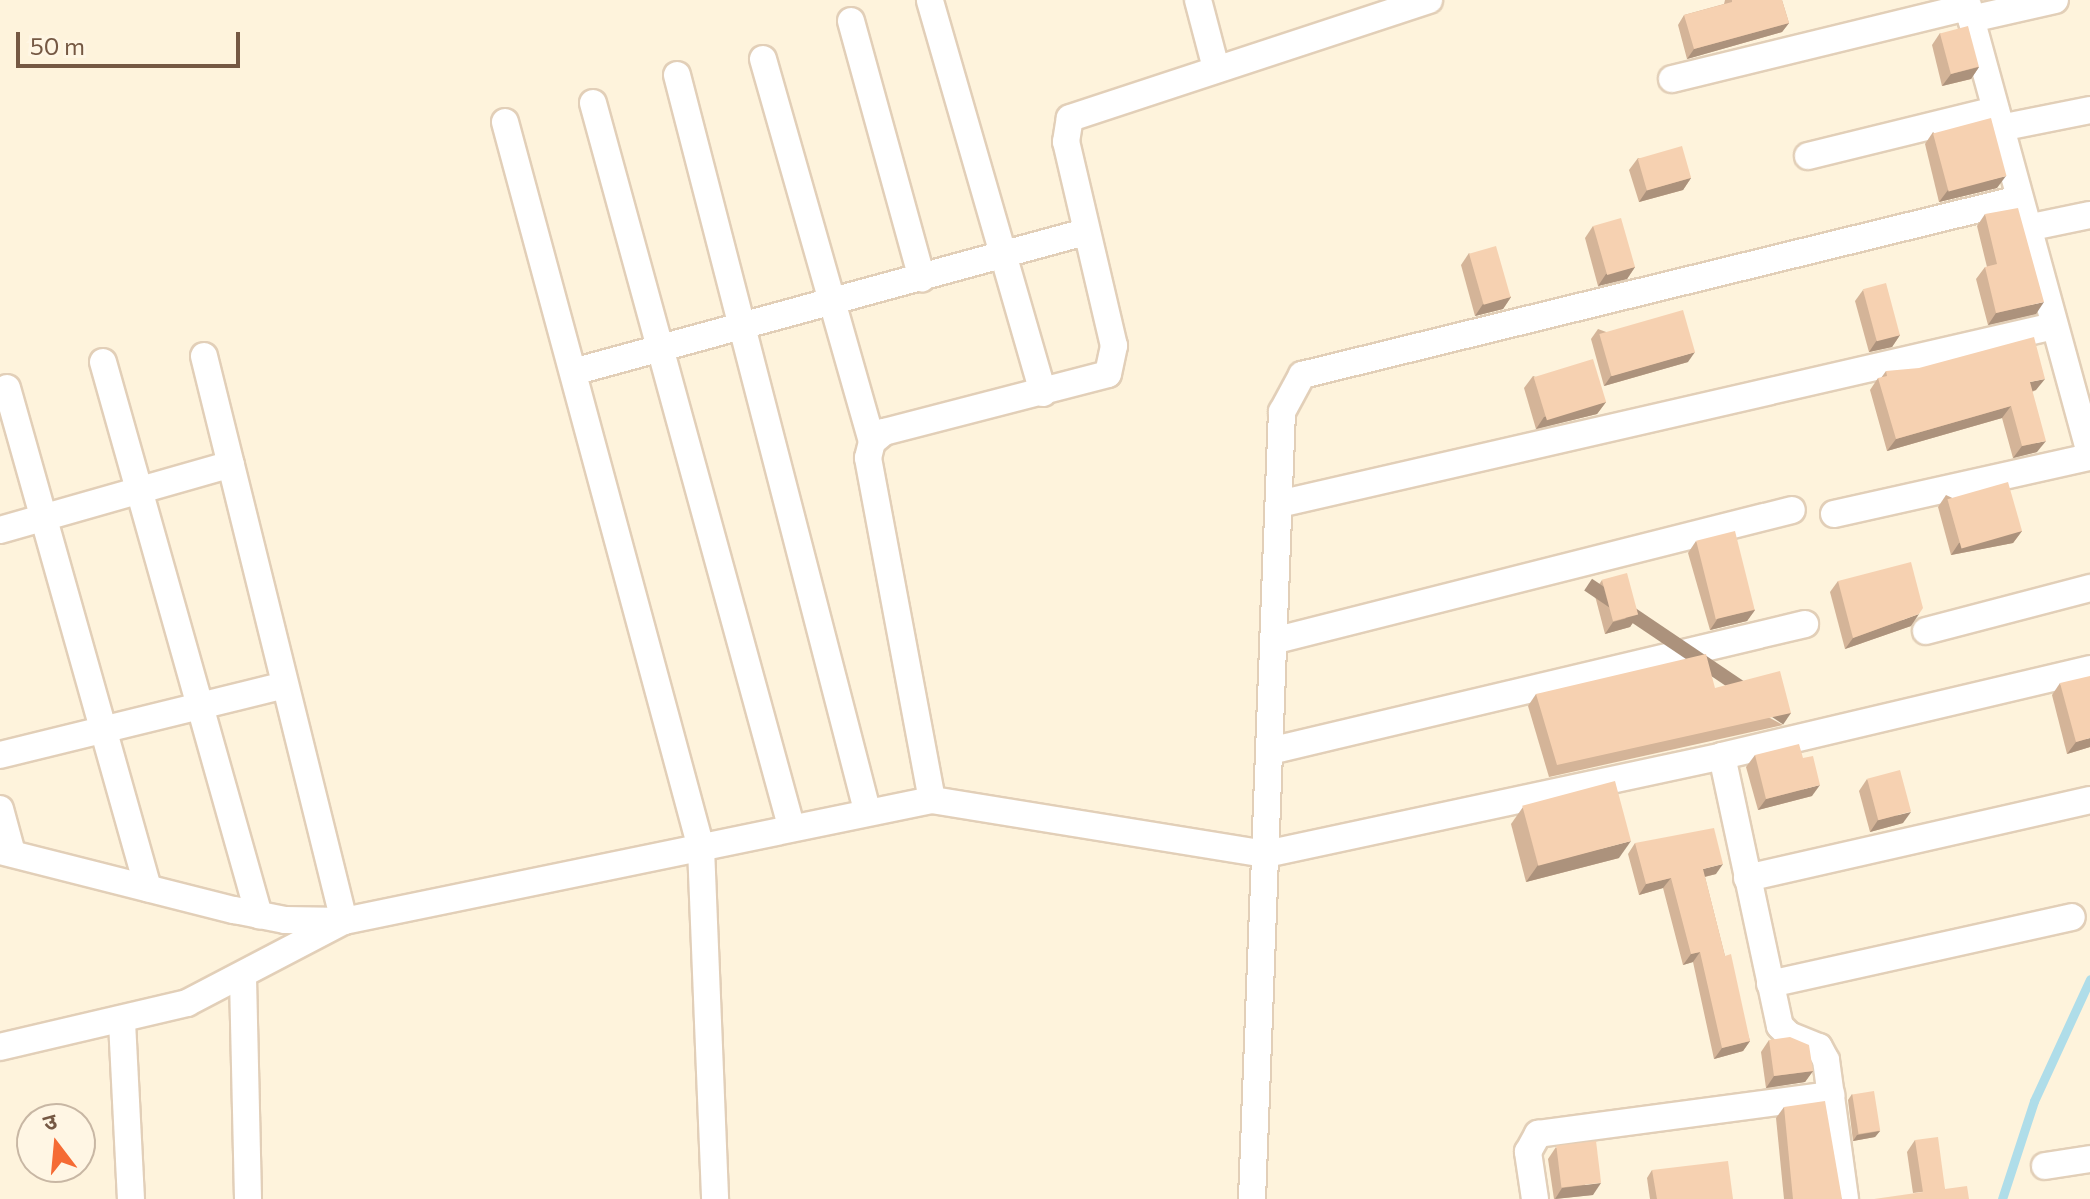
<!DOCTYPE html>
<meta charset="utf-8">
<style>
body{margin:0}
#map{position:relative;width:2090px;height:1199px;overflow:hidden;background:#fef3dc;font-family:Commissioner,"Noto Sans Devanagari",sans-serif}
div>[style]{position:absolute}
.stream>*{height:9px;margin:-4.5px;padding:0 4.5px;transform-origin:4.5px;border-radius:4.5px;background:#afdde9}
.roads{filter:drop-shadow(2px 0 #e2cfb8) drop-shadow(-2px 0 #e2cfb8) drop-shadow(0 2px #e2cfb8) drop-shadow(0 -2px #e2cfb8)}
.street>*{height:26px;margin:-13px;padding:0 13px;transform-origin:13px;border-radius:13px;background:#fff}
.wall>*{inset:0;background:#d4b498}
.shaded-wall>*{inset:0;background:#ac927c;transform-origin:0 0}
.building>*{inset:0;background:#f6d1b1;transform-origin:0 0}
span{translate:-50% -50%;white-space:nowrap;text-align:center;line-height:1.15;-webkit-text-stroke:6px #fff6e4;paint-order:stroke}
.north{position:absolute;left:16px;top:1103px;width:80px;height:80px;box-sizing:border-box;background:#fff6e4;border:2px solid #c8b7a4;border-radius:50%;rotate:344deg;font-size:22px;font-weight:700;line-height:32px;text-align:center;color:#755843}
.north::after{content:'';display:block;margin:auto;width:28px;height:36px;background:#f56b34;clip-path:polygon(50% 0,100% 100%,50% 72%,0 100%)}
.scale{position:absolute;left:16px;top:32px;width:224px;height:36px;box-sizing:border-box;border:4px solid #755843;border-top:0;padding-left:10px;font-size:24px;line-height:28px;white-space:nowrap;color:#755843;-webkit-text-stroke:6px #fff6e4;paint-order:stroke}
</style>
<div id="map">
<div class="stream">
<div style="left:2002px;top:1199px;width:103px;rotate:-71.9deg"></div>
<div style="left:2034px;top:1101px;width:134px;rotate:-65.3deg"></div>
</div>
<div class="roads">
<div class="street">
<div style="left:1198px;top:0;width:70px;rotate:75.2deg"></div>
<div style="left:1966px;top:0;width:469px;rotate:74.7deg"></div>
<div style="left:930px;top:1px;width:408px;rotate:73.9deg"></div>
<div style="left:1971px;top:19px;width:86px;rotate:-12.7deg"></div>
<div style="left:851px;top:21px;width:267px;rotate:74.6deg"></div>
<div style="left:763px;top:59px;width:398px;rotate:74.1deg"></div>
<div style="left:677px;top:75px;width:759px;rotate:75.51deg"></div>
<div style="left:1672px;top:79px;width:305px;rotate:-13.7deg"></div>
<div style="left:593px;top:103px;width:750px;rotate:74.68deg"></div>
<div style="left:505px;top:122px;width:752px;rotate:74.89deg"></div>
<div style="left:701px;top:848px;width:351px;rotate:87.7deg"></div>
<div style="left:2000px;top:128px;width:92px;rotate:-11.3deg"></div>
<div style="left:1808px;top:156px;width:193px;rotate:-13.8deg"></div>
<div style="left:2027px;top:228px;width:64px;rotate:-11.7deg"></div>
<div style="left:103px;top:362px;width:575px;rotate:74.25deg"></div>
<div style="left:573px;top:372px;width:531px;rotate:-15.29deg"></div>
<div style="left:7px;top:388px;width:520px;rotate:74.25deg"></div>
<div style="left:1279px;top:504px;width:795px;rotate:-12.94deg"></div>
<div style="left:1834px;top:514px;width:262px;rotate:-12.6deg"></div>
<div style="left:0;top:530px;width:240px;rotate:-15.9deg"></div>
<div style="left:1926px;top:631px;width:170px;rotate:-14.7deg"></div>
<div style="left:1273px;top:641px;width:535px;rotate:-14.17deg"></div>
<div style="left:1270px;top:751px;width:550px;rotate:-13.35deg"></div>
<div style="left:0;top:755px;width:293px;rotate:-13.8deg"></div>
<div style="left:1722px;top:756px;width:276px;rotate:77.9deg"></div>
<div style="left:1780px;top:1026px;width:13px;rotate:45deg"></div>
<div style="left:1789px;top:1035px;width:32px;rotate:22deg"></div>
<div style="left:1819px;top:1047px;width:15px;rotate:62deg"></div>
<div style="left:1826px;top:1060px;width:140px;rotate:82.2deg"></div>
<div style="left:932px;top:800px;width:348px;rotate:-100.6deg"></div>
<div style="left:868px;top:458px;width:16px;rotate:-76deg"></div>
<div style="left:872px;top:442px;width:16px;rotate:-40deg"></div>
<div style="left:884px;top:432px;width:231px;rotate:-14.5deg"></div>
<div style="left:1108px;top:374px;width:29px;rotate:-78deg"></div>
<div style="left:1114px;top:346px;width:210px;rotate:-103.2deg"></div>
<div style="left:1066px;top:142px;width:24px;rotate:-81deg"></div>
<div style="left:1070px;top:118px;width:378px;rotate:-18.2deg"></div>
<div style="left:0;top:809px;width:46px;rotate:74.7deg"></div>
<div style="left:0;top:851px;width:241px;rotate:14.2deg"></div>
<div style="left:234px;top:910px;width:52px;rotate:11.1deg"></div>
<div style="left:285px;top:920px;width:59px;rotate:1deg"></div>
<div style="left:344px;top:921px;width:600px;rotate:-11.63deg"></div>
<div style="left:932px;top:800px;width:338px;rotate:9.2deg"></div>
<div style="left:1266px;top:854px;width:466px;rotate:-12.1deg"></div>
<div style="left:1722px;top:756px;width:378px;rotate:-13.3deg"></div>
<div style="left:1747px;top:878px;width:352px;rotate:-12.8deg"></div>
<div style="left:243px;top:978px;width:221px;rotate:88.7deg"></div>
<div style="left:1770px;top:984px;width:309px;rotate:-12.5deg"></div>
<div style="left:122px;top:1022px;width:177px;rotate:87.1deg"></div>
<div style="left:0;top:1047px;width:192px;rotate:-13.2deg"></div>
<div style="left:187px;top:1003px;width:177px;rotate:-27.6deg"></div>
<div style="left:344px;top:921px;width:582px;rotate:-103.92deg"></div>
<div style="left:2045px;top:1166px;width:46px;rotate:-8.8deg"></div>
<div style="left:1252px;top:1199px;width:788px;rotate:-87.82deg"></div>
<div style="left:1282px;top:412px;width:42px;rotate:-61.6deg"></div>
<div style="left:1302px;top:375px;width:738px;rotate:-13.79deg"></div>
<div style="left:1535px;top:1199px;width:48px;rotate:-98.5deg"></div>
<div style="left:1528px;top:1152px;width:21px;rotate:-61deg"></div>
<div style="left:1538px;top:1134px;width:296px;rotate:-7.6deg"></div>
</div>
</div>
<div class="wall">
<div style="clip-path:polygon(1725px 0,1782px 0,1789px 23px,1782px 32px,1687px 59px,1678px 25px,1684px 15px,1724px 4px)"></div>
<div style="clip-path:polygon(1940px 33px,1979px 67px,1971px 79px,1942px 86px,1932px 45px)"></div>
<div style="clip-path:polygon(1933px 132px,1997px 188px,1939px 202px,1925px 144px)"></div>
<div style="clip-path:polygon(1638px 158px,1691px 178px,1683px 190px,1639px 202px,1629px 170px)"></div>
<div style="clip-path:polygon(1985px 214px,2036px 314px,1988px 325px,1976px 279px,1985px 267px,1987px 267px,1977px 226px)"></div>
<div style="clip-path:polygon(1593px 226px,1635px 267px,1627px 279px,1598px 286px,1585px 238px)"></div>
<div style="clip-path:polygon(1469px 253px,1511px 297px,1503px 309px,1475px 316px,1461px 265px)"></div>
<div style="clip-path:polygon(1863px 290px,1900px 335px,1892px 347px,1869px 352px,1855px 301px)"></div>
<div style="clip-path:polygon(1598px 329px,1688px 362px,1604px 386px,1591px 339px)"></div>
<div style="clip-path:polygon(1886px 371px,2036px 390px,2032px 392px,2037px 452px,2013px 458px,2002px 418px,1887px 451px,1870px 390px,1878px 378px,1881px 378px)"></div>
<div style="clip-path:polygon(1533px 376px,1606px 402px,1597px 414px,1536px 429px,1524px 388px)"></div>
<div style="clip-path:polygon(1946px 495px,2022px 531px,2013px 543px,1951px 555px,1938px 507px)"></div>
<div style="clip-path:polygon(1696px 541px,1755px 610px,1747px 621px,1710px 630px,1688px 553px)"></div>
<div style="clip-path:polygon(1602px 580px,1638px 615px,1630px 627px,1605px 634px,1594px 592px)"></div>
<div style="clip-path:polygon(1838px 581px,1911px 626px,1845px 649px,1830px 592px)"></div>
<div style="clip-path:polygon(2060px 683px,2090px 747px,2067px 754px,2052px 695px)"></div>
<div style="clip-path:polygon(1715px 688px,1783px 725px,1549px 777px,1528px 706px,1536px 694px)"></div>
<div style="clip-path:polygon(1755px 755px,1812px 796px,1758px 810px,1746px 767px)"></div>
<div style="clip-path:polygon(1867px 779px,1903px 823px,1870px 832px,1859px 791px)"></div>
<div style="clip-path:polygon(1523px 807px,1619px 858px,1526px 882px,1511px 824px)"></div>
<div style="clip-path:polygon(1635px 843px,1716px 874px,1705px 877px,1725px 956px,1750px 1041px,1743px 1051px,1714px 1059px,1693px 962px,1683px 965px,1663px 888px,1639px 895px,1628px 854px)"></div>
<div style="clip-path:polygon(1769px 1040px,1813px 1071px,1805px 1082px,1766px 1088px,1761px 1052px)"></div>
<div style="clip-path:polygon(1852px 1094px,1880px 1131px,1875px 1137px,1853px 1141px,1848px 1100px)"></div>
<div style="clip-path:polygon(1784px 1107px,1842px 1199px,1784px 1199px,1776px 1118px)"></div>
<div style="clip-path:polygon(1915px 1140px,1945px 1189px,1913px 1193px,1907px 1152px)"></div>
<div style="clip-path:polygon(1556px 1147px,1593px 1195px,1554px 1199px,1548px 1159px)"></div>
<div style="clip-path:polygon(1652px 1170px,1733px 1199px,1650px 1199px,1647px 1178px)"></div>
</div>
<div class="shaded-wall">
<div style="clip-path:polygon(1789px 23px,1782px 32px,1687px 59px,1694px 49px)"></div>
<div style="clip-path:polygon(1979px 67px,1971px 79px,1942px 86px,1951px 74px)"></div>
<div style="clip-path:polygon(2006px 176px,1997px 188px,1939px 202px,1948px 190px)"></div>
<div style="clip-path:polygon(1691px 178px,1683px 190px,1639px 202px,1647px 190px)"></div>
<div style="clip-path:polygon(1635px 267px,1627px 279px,1598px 286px,1606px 274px)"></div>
<div style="clip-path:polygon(1511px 297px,1503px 309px,1475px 316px,1483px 304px)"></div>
<div style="clip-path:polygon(2044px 302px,2036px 314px,1988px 325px,1996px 313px)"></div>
<div style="clip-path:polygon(1900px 335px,1892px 347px,1869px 352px,1877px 340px)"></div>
<div style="clip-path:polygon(1695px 352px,1688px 362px,1604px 386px,1611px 376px)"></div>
<div style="clip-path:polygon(2045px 379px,2036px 390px,2021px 394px,2030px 382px)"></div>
<div style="clip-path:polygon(1606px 402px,1597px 414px,1536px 429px,1544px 417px)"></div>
<div style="clip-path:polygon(2011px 406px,2002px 418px,1887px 451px,1896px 439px)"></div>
<div style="clip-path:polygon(2046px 441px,2037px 452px,2013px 458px,2022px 446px)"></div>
<div style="clip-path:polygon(2022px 531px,2013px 543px,1951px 555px,1959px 543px)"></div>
<div style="clip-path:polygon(1755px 610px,1747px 621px,1710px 630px,1718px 618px)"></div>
<div style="clip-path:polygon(1919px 614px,1911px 626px,1845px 649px,1853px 638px)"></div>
<div style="clip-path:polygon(1638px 615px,1630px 627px,1605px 634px,1613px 622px)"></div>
<div style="left:1791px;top:713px;width:14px;height:240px;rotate:124deg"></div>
<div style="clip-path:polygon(2090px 738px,2090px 747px,2067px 754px,2076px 742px)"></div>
<div style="clip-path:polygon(1820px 785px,1812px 796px,1758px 810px,1766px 799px)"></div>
<div style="clip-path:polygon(1911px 812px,1903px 823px,1870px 832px,1878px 820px)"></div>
<div style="clip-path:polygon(1631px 841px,1619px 858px,1526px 882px,1538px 865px)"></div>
<div style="clip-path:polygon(1723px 864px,1716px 874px,1695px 879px,1703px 869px)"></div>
<div style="clip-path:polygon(1671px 878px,1663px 888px,1639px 895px,1646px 884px)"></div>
<div style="clip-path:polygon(1700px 952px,1693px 962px,1683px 965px,1691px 954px)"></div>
<div style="clip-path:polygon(1750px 1041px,1743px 1051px,1714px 1059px,1722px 1048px)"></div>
<div style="clip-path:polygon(1813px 1071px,1805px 1082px,1766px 1088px,1774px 1076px)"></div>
<div style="clip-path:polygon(1880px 1131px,1875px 1137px,1853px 1141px,1857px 1135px)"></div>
<div style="clip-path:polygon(1601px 1183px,1593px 1195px,1555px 1199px,1562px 1188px)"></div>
</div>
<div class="building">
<div style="clip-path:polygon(1732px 0,1782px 0,1789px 23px,1694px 49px,1684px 15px,1732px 2px)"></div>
<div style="left:1968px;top:26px;width:42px;height:29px;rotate:75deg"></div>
<div style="left:1991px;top:118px;width:60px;height:60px;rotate:75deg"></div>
<div style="left:1682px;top:146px;width:33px;height:46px;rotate:74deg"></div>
<div style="clip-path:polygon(2018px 208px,2044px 302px,1996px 313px,1985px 267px,1997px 264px,1985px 214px)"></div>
<div style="left:1621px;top:218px;width:51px;height:29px;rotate:74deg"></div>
<div style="left:1496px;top:246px;width:53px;height:28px;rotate:74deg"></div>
<div style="left:1886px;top:283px;width:54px;height:24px;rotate:75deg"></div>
<div style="left:1683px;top:310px;width:44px;height:87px;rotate:74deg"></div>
<div style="clip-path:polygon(2034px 337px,2045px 379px,2030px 382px,2046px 441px,2022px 446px,2011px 406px,1896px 439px,1878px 378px,1887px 376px,1886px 371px,1919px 368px)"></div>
<div style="left:1593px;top:359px;width:45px;height:62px;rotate:73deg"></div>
<div style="left:2008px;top:482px;width:51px;height:63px;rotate:74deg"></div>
<div style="left:1735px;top:531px;width:81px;height:40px;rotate:76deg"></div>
<div style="clip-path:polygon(1911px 562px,1923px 608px,1919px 614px,1853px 638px,1838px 581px)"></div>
<div style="left:1627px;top:573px;width:43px;height:26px;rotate:75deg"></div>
<div style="clip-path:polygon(1706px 654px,1715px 688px,1780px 671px,1791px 713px,1557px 765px,1536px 694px)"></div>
<div style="clip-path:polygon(2090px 676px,2090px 738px,2076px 742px,2060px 683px)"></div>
<div style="clip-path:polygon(1799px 744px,1803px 758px,1813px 756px,1820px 785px,1766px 799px,1755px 755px)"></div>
<div style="left:1900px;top:770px;width:43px;height:34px;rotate:75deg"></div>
<div style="left:1615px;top:781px;width:62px;height:96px;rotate:75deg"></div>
<div style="clip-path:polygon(1714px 828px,1723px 864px,1703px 869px,1725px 956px,1731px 954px,1750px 1041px,1722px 1048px,1700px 952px,1691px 954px,1671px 878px,1646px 884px,1635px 843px)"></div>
<div style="clip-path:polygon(1790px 1037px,1809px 1045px,1813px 1071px,1774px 1076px,1769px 1040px)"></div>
<div style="left:1874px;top:1091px;width:40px;height:22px;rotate:81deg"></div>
<div style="clip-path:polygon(1825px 1101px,1842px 1199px,1793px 1199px,1784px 1107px)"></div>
<div style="clip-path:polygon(1938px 1137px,1945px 1189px,1967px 1186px,1969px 1199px,1874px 1199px,1923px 1192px,1915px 1140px)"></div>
<div style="left:1596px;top:1141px;width:42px;height:40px;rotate:83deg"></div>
<div style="clip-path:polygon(1728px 1161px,1733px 1199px,1657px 1199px,1652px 1170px)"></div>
</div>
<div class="north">उ</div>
<div class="scale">50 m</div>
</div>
